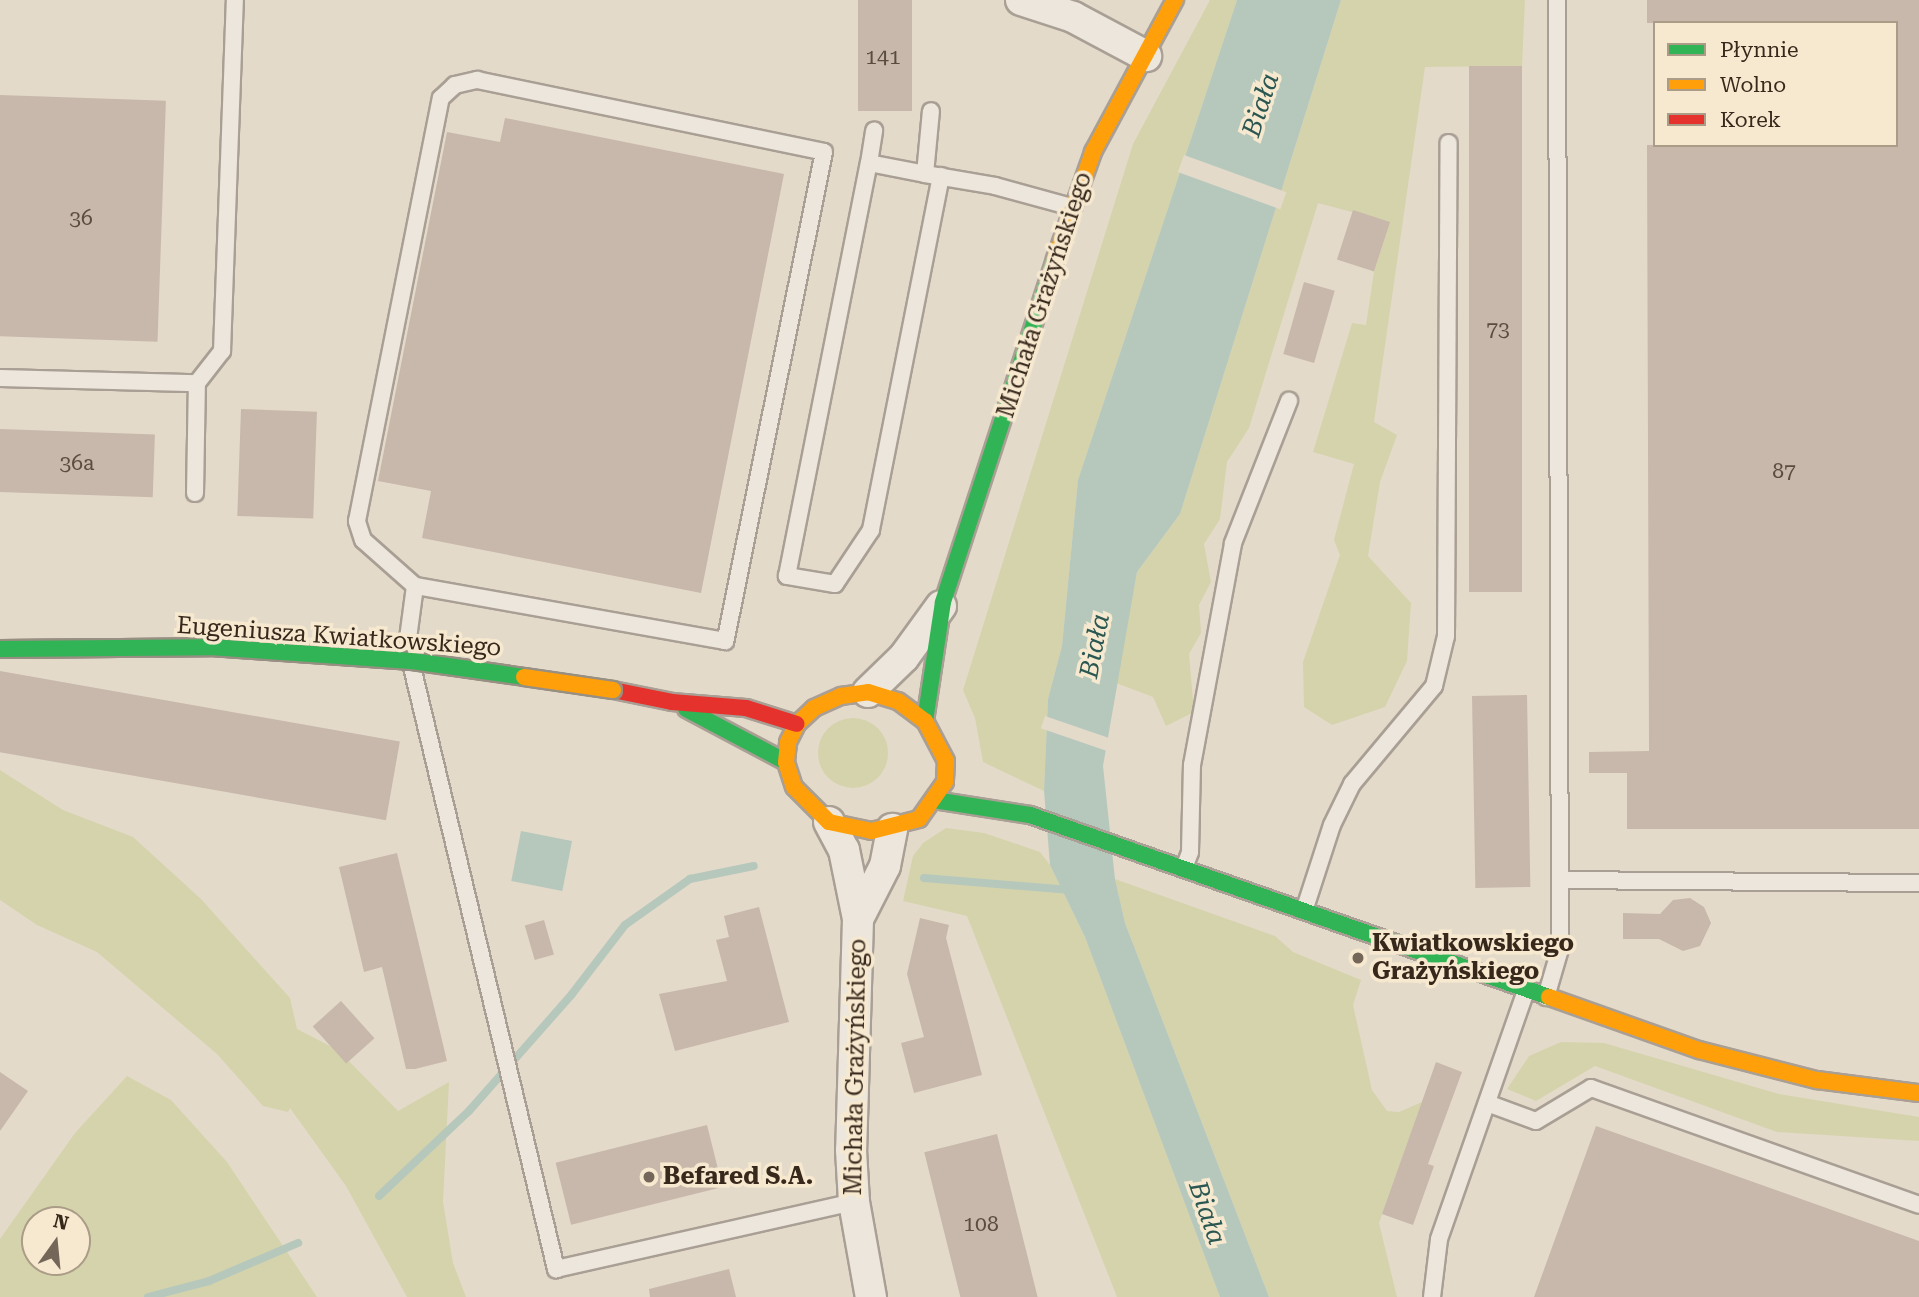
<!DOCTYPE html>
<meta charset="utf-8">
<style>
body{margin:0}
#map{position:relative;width:1919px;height:1297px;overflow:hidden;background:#e4daca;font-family:"Roboto Serif",serif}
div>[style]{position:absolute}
.green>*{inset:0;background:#d5d3ac}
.round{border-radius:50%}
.water>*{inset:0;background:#b6c8bc;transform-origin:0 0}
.pier>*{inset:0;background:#e4daca;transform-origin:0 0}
.stream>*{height:8px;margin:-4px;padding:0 4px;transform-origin:4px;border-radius:4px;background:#b6c8bc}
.building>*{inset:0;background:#c7b8ab;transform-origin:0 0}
.roads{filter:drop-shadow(2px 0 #a99f94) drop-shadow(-2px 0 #a99f94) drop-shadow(0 2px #a99f94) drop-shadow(0 -2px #a99f94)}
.lane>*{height:16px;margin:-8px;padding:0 8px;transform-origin:8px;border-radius:8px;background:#ece6dc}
.street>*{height:30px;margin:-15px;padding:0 15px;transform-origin:15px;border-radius:15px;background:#ece6dc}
.fast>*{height:16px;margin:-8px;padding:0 8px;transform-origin:8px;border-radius:8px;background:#30b455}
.slow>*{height:16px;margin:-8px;padding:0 8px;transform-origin:8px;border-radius:8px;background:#ff9f0a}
.jam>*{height:16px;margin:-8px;padding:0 8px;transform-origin:8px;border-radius:8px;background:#e5322d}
.bridges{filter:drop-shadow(2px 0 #988f83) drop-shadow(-2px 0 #988f83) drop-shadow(0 2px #988f83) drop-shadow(0 -2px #988f83)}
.fast-bridge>*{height:16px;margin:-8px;padding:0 8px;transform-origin:8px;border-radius:8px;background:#30b455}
.slow-bridge>*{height:16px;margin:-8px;padding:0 8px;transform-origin:8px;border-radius:8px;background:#ff9f0a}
.dots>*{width:19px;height:19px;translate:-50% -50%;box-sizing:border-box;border:4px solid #f6e9cf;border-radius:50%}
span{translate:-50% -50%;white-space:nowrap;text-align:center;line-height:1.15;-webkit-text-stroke:7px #f6e9cf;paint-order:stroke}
.number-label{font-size:21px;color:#5b4c40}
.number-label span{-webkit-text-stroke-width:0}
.street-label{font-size:24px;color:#37281c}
.poi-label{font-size:24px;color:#37281c;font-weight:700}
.left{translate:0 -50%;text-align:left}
.water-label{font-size:26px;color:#2b5752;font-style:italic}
.legend{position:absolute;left:1653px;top:21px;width:245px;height:126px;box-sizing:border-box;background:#f6e9cf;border:2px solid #aa9c87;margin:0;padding:9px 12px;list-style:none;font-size:21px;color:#37281c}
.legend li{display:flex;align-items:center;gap:14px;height:35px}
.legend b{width:35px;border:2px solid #aa9c87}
.north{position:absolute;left:21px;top:1206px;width:70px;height:70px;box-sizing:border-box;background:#f6e9cf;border:2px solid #aa9c87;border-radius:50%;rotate:15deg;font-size:19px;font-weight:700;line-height:28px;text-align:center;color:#37281c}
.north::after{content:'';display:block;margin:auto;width:24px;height:32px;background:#746659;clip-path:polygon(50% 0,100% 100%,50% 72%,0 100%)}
</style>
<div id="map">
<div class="green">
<div style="clip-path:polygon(1210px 0,1237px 0,1078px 480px,1062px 646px,1048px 699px,1044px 791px,983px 762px,975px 718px,963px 690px,1133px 144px)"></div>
<div style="clip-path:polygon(1341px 0,1525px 0,1522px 66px,1425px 67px,1374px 422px,1397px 435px,1380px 482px,1368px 556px,1411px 603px,1407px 661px,1385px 707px,1332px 725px,1304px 707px,1303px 662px,1340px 555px,1334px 540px,1354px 464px,1313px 452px,1352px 323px,1366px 325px,1374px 272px,1390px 222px,1318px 203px,1249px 428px,1227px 462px,1220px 519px,1204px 544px,1211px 582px,1199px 605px,1201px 633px,1189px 654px,1194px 712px,1166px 726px,1153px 697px,1116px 683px,1137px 572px,1180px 514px)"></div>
<div class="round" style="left:818px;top:718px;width:70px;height:70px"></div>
<div style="clip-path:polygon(0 770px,63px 810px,133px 837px,201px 899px,290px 998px,297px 1029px,338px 1050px,398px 1111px,449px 1082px,443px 1202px,453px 1263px,466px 1297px,407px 1297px,346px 1186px,290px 1108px,288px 1112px,263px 1106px,217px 1054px,97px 952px,37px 925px,0 900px)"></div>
<div style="clip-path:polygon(946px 828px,984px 833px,1040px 852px,1050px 865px,1085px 937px,1220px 1297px,1117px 1297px,967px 916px,903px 901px,913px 856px,923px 843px)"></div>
<div style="clip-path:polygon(1115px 879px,1275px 936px,1293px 952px,1361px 980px,1353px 1005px,1372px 1090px,1387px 1111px,1399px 1112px,1422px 1102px,1379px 1223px,1397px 1297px,1269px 1297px,1125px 923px)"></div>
<div style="clip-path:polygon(1561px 1042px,1604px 1043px,1779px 1094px,1919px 1117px,1919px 1141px,1777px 1132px,1595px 1066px,1536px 1101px,1507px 1089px,1529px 1056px)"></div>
<div style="clip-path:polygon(evenodd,127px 1076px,171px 1100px,227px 1162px,317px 1297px,0 1297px,0 1239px,75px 1133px,127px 1076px,35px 1220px,77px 1220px,77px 1262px,35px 1262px,35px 1220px)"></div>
</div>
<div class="water">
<div style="clip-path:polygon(1237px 0,1341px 0,1180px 514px,1137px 572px,1103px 766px,1115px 879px,1125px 923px,1269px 1297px,1220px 1297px,1085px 937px,1050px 865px,1044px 791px,1048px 699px,1062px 646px,1078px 480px)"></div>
<div style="left:521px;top:831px;width:52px;height:51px;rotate:11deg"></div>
</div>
<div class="pier">
<div style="left:1184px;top:155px;width:109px;height:18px;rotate:20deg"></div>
<div style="left:1045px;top:716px;width:70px;height:13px;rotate:19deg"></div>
</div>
<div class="stream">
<div style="left:924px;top:878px;width:147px;rotate:4.7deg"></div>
<div style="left:379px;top:1196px;width:124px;rotate:-43.4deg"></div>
<div style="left:469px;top:1111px;width:156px;rotate:-48.6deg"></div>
<div style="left:572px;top:994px;width:87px;rotate:-52.5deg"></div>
<div style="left:625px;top:925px;width:80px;rotate:-35.3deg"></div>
<div style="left:690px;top:879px;width:65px;rotate:-11.5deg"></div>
<div style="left:148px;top:1297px;width:63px;rotate:-14.7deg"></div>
<div style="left:209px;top:1281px;width:97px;rotate:-23.1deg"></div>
</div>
<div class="building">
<div style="left:858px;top:0;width:54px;height:111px"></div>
<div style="clip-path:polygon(1647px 0,1919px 0,1919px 829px,1627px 829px,1627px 773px,1589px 773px,1589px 752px,1649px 751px,1647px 145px,1896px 145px,1896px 23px,1647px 23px)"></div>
<div style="left:1469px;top:66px;width:53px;height:526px"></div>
<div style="left:0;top:95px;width:166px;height:241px;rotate:2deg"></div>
<div style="clip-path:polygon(505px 118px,784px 174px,701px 593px,422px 538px,431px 491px,378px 481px,447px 132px,500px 142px)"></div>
<div style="left:1353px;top:210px;width:39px;height:52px;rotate:18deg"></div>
<div style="left:1304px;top:282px;width:32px;height:75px;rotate:16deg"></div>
<div style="left:241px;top:409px;width:76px;height:107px;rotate:2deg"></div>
<div style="left:0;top:429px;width:155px;height:63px;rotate:2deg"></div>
<div style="left:0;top:671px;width:406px;height:80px;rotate:10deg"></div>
<div style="left:1527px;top:695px;width:192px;height:55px;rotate:89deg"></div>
<div style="clip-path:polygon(397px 853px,447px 1061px,415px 1069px,406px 1069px,382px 967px,364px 972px,339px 867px)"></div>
<div style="clip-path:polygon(1690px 898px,1704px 907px,1711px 923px,1700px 946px,1683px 951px,1659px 939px,1623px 939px,1623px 913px,1660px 914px,1673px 900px)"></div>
<div style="clip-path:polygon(759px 907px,789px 1022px,675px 1051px,659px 994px,727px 981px,716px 940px,729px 937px,724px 916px)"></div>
<div style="clip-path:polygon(920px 918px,949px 925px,946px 938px,982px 1075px,914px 1093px,901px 1043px,924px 1037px,907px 974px)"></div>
<div style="left:544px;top:920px;width:36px;height:20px;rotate:74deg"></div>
<div style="left:341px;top:1001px;width:50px;height:38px;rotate:48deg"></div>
<div style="clip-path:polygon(1436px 1062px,1462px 1072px,1428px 1164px,1434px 1166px,1413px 1225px,1382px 1214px)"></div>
<div style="clip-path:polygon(0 1072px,28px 1091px,0 1131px)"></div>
<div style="left:707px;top:1125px;width:64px;height:156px;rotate:76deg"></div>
<div style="clip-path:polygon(1596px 1126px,1919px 1241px,1919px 1297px,1534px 1297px)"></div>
<div style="left:997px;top:1134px;width:168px;height:75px;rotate:76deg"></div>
<div style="clip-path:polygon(729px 1269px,736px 1297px,650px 1297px,649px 1289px)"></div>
</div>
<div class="roads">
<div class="lane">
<div style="left:477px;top:80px;width:354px;rotate:11.7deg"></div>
<div style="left:824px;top:152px;width:499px;rotate:101.4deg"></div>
<div style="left:725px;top:641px;width:315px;rotate:-169.9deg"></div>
<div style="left:415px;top:586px;width:69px;rotate:-138.5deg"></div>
<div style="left:363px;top:540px;width:20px;rotate:-108deg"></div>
<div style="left:357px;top:521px;width:431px;rotate:-78.8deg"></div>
<div style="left:441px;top:98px;width:19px;rotate:-43deg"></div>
<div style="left:455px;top:85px;width:23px;rotate:-13deg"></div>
<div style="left:869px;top:163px;width:33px;rotate:-81deg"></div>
<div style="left:925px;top:174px;width:63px;rotate:-84.6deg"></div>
<div style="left:941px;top:176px;width:361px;rotate:101.2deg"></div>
<div style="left:871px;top:530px;width:65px;rotate:123.7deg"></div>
<div style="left:835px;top:584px;width:49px;rotate:-170.5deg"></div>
<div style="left:787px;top:576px;width:421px;rotate:-78.8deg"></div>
<div style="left:869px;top:163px;width:57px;rotate:11.1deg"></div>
<div style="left:925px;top:174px;width:71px;rotate:9.7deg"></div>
<div style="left:995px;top:186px;width:80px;rotate:15.3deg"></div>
<div style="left:0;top:378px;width:197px;rotate:1.5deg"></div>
<div style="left:197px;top:383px;width:41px;rotate:-52deg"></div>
<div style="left:222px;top:351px;width:351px;rotate:-87.9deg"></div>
<div style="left:195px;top:493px;width:110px;rotate:-89deg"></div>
<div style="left:415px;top:586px;width:61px;rotate:97.6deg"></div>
<div style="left:407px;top:646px;width:641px;rotate:76.55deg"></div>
<div style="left:556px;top:1269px;width:305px;rotate:-12.7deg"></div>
<div style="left:1184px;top:868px;width:17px;rotate:-69deg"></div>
<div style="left:1190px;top:852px;width:87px;rotate:-88.7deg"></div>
<div style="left:1192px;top:765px;width:226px;rotate:-79.5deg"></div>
<div style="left:1233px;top:543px;width:153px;rotate:-68.5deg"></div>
<div style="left:1560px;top:880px;width:359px;rotate:0.5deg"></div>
<div style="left:1304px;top:911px;width:90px;rotate:-72deg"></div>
<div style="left:1332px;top:825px;width:46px;rotate:-64deg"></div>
<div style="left:1352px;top:784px;width:128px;rotate:-50.1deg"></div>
<div style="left:1434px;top:686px;width:51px;rotate:-76.5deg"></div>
<div style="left:1446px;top:636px;width:493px;rotate:-89.7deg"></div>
<div style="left:1546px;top:997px;width:50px;rotate:-73.7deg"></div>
<div style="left:1560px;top:949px;width:949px;rotate:-90.18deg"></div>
<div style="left:1487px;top:1103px;width:52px;rotate:20.2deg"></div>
<div style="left:1536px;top:1121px;width:64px;rotate:-31deg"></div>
<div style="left:1591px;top:1088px;width:348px;rotate:19.6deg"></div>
<div style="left:1432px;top:1297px;width:58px;rotate:-83.1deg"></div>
<div style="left:1439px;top:1239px;width:264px;rotate:-70.7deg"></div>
</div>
<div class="street">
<div style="left:1021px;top:0;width:55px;rotate:18.1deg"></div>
<div style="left:1073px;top:17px;width:83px;rotate:28.1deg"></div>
<div style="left:868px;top:692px;width:50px;rotate:-44.2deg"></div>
<div style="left:904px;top:657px;width:63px;rotate:-54deg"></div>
<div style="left:829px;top:822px;width:32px;rotate:62deg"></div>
<div style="left:844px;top:850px;width:70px;rotate:78.5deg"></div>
<div style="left:858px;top:919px;width:231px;rotate:91.7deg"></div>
<div style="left:851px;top:1150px;width:52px;rotate:86.7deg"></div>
<div style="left:854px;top:1202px;width:97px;rotate:79.9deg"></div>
<div style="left:858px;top:919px;width:59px;rotate:-63deg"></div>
<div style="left:885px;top:866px;width:38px;rotate:-79deg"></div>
</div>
<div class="fast">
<div style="left:686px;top:709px;width:113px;rotate:27.9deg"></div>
<div style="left:925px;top:721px;width:120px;rotate:-81.4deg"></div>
<div style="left:943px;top:602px;width:361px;rotate:-71.9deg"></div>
<div style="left:934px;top:800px;width:97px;rotate:8.9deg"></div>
<div style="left:1030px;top:815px;width:550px;rotate:19.32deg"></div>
</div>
<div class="slow">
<div style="left:1055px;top:259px;width:114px;rotate:-70.4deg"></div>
<div style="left:1093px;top:152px;width:173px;rotate:-61.7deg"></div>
<div style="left:868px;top:692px;width:31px;rotate:17deg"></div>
<div style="left:898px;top:701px;width:34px;rotate:37deg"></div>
<div style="left:925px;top:721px;width:45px;rotate:62.3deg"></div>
<div style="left:946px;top:761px;width:21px;rotate:93deg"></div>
<div style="left:945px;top:782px;width:45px;rotate:125.1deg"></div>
<div style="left:919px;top:819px;width:49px;rotate:165.7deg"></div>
<div style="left:872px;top:831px;width:44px;rotate:-168.2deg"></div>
<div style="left:829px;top:822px;width:49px;rotate:-135deg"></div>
<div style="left:794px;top:787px;width:26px;rotate:-108deg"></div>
<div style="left:786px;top:762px;width:20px;rotate:-84deg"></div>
<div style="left:788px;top:742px;width:20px;rotate:-63deg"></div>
<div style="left:797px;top:724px;width:23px;rotate:-43deg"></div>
<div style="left:814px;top:708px;width:30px;rotate:-24deg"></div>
<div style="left:841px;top:696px;width:27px;rotate:-8deg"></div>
<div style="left:1549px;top:997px;width:159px;rotate:19.5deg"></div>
<div style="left:1699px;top:1050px;width:122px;rotate:14.3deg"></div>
<div style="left:1817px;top:1080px;width:103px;rotate:7.3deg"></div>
</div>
<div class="jam">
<div style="left:613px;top:690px;width:60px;rotate:11.5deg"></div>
<div style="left:672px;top:702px;width:74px;rotate:4.6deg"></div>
<div style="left:746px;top:708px;width:53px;rotate:17.4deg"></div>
</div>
</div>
<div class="bridges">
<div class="fast-bridge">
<div style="left:0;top:649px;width:210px;rotate:-0.5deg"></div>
<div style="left:210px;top:647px;width:202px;rotate:4deg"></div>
<div style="left:412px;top:661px;width:113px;rotate:8.1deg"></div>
</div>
<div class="slow-bridge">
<div style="left:524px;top:677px;width:90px;rotate:8.3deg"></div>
</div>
</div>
<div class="dots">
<div style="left:1358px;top:958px;background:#746659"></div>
<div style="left:649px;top:1177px;background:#746659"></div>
</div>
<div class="number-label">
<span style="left:883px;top:57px">141</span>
<span style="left:81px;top:218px">36</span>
<span style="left:1498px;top:329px">73</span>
<span style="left:77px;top:463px">36a</span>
<span style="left:1784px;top:471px">87</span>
<span style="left:981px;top:1224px">108</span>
</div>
<div class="street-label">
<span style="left:1045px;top:295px;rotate:-72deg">Michała Grażyńskiego</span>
<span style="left:339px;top:637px;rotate:4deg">Eugeniusza Kwiatkowskiego</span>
<span style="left:856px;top:1067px;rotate:-89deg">Michała Grażyńskiego</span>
</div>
<div class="poi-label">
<span class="left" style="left:1372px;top:958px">Kwiatkowskiego<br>Grażyńskiego</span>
<span class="left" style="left:663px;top:1177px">Befared S.A.</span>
</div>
<div class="water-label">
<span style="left:1261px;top:105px;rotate:-72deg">Biała</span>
<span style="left:1095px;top:646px;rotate:-79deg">Biała</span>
<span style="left:1207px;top:1213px;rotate:71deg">Biała</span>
</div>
<ul class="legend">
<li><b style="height:9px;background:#30b455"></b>Płynnie</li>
<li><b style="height:9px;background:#ff9f0a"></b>Wolno</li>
<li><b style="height:9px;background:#e5322d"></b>Korek</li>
</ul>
<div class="north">N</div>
</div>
